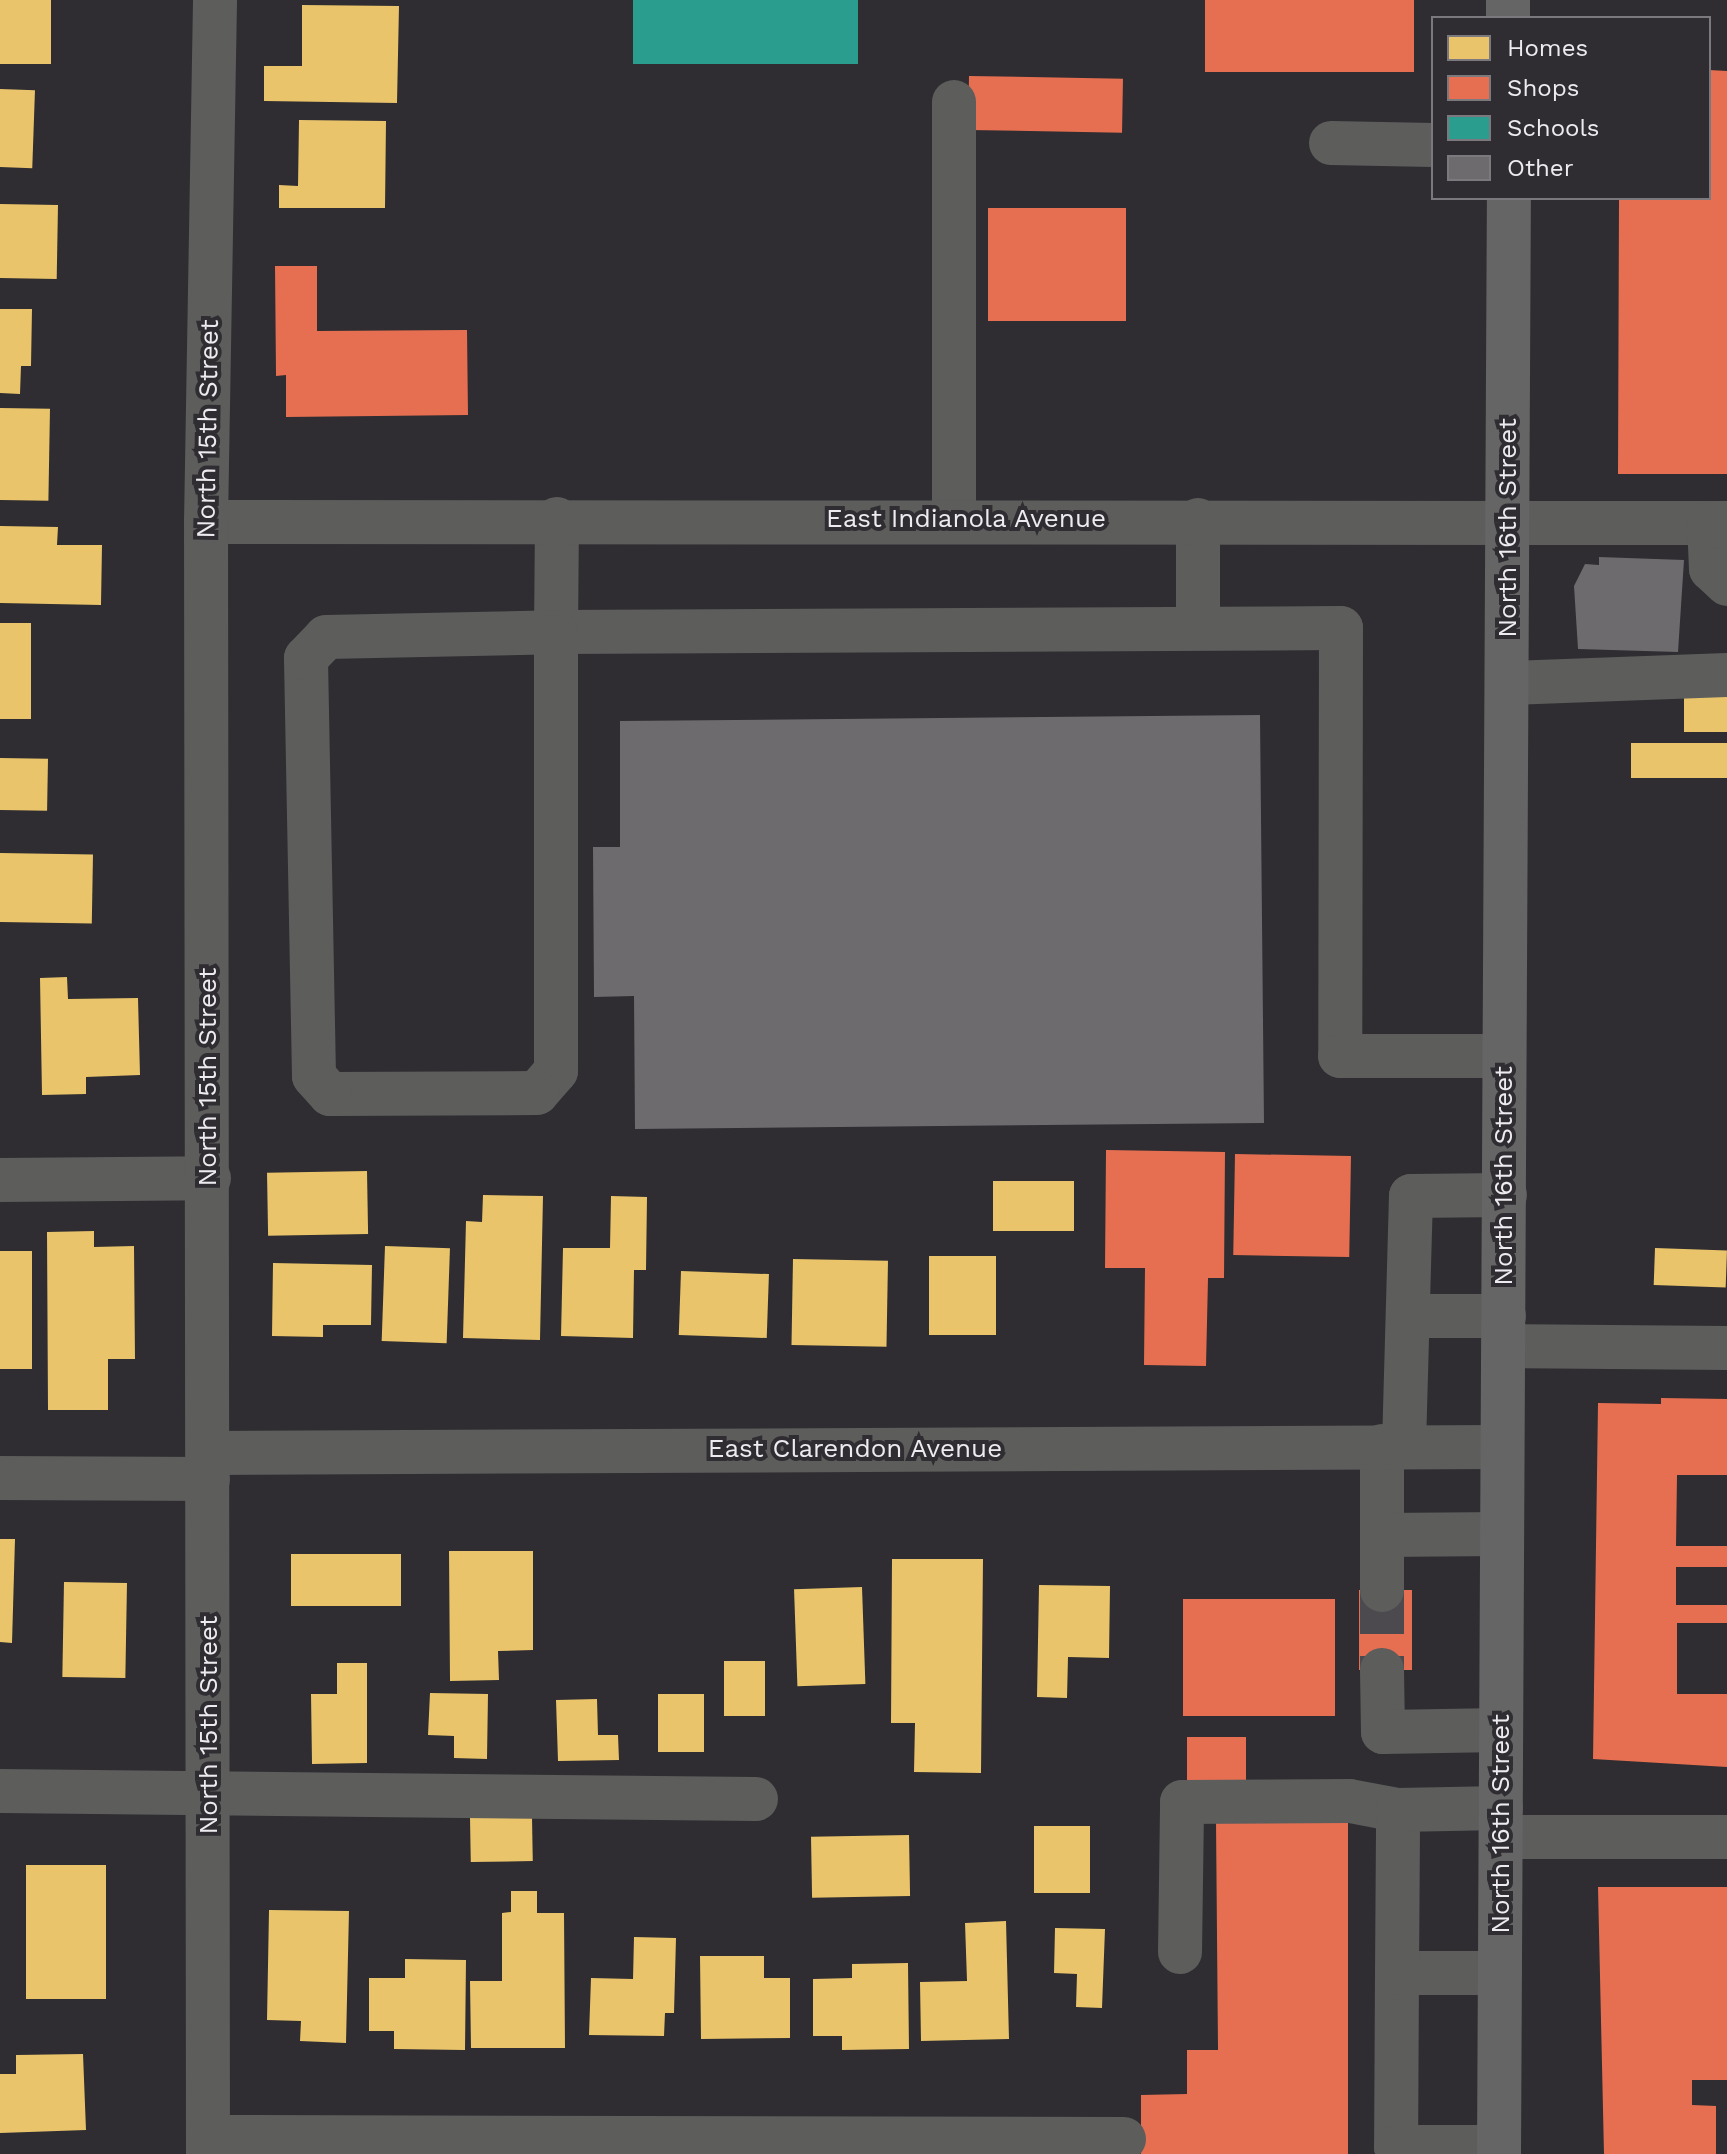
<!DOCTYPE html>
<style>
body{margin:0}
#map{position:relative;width:1727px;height:2154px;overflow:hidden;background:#2f2d31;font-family:"Work Sans",sans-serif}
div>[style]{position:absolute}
.homes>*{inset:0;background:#e9c46a;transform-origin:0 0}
.shops>*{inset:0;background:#e76f51;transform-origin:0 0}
.schools>*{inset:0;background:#2a9d8f;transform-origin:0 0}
.building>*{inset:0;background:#6d6b6e}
.minor-tunnel>*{height:44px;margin-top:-22px;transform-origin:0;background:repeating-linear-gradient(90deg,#4c4a4e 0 44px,transparent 0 66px)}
.minor>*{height:44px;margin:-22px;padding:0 22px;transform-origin:22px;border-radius:22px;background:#5d5d5c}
.major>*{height:44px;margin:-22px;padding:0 22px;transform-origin:22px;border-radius:22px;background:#666565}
span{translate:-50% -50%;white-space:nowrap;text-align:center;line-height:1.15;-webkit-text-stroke:8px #2f2c32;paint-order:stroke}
.street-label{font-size:26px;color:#edebef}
.legend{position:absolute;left:1431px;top:16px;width:280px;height:184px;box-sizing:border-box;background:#2f2c32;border:2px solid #7b787e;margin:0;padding:10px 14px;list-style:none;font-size:24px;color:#edebef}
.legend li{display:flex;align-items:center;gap:16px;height:40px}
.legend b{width:40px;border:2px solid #7b787e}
</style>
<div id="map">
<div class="homes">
<div style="left:0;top:0;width:51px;height:64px"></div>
<div style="clip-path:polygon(302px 5px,399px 6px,397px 103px,264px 101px,264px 66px,302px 66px)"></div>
<div style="left:0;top:89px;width:35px;height:78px;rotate:2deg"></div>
<div style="clip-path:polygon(299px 120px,386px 121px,385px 208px,279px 208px,279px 185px,298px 186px)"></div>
<div style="left:0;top:204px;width:58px;height:74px;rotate:1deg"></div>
<div style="clip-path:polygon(0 309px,32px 309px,31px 366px,21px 366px,20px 394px,0 393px)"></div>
<div style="left:0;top:408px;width:50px;height:92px;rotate:1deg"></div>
<div style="clip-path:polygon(0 526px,58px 527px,57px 545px,102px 545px,101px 605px,0 603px)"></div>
<div style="left:0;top:623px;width:31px;height:96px"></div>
<div style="left:1684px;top:695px;width:43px;height:37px"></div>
<div style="left:1727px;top:743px;width:35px;height:96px;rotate:90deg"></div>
<div style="left:0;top:758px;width:48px;height:52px;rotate:1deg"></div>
<div style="left:0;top:853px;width:93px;height:69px;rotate:1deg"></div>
<div style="clip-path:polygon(67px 977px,68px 999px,138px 998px,140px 1075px,86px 1077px,86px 1094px,42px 1095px,40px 978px)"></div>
<div style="left:367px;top:1171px;width:63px;height:100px;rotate:89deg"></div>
<div style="left:1074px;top:1181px;width:50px;height:81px;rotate:90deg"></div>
<div style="clip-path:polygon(483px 1195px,543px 1196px,540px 1340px,463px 1338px,466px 1221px,482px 1222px)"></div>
<div style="clip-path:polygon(611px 1196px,647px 1197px,646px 1270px,634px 1270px,633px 1338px,561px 1336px,563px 1248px,610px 1248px)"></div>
<div style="clip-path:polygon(94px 1231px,94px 1247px,134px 1246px,135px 1359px,108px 1359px,108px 1410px,48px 1410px,47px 1232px)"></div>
<div style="left:385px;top:1246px;width:65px;height:95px;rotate:2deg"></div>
<div style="left:1655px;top:1248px;width:72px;height:37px;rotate:2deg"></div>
<div style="left:0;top:1251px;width:32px;height:118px"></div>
<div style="left:929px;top:1256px;width:67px;height:79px"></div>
<div style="left:793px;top:1259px;width:95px;height:86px;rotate:1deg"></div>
<div style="clip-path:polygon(273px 1263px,372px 1265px,371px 1325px,323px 1325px,323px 1337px,272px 1336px)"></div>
<div style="left:681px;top:1271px;width:88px;height:64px;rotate:2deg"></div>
<div style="clip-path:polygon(0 1539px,15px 1539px,12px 1643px,0 1642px)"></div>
<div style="clip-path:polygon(449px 1551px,533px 1551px,533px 1650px,498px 1651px,499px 1680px,450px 1681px)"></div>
<div style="left:401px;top:1554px;width:52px;height:110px;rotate:90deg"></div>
<div style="clip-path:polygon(892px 1559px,983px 1559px,981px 1773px,914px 1772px,915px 1723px,891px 1723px)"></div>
<div style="left:64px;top:1582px;width:63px;height:95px;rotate:1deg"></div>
<div style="clip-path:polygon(1039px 1585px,1110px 1586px,1109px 1658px,1068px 1657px,1067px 1698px,1037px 1697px)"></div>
<div style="left:862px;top:1587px;width:97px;height:68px;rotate:88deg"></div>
<div style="left:765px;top:1661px;width:55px;height:41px;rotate:90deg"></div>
<div style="clip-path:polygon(337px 1663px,367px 1663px,367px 1763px,312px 1764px,311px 1694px,337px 1694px)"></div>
<div style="clip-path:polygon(430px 1693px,488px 1694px,487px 1759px,454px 1758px,454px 1736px,428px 1735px)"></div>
<div style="left:658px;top:1694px;width:46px;height:58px"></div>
<div style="clip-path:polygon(597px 1699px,598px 1735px,618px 1735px,619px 1760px,558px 1761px,556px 1700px)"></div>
<div style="left:532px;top:1817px;width:44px;height:62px;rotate:89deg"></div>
<div style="left:1034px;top:1826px;width:56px;height:67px"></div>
<div style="left:909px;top:1835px;width:61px;height:98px;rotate:89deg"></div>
<div style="left:26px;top:1865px;width:80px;height:134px"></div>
<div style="clip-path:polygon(511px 1891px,537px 1891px,537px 1913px,564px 1913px,565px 2048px,471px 2048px,470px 1981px,502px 1981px,502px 1913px,511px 1912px)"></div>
<div style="clip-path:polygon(269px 1910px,349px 1911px,346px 2043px,300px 2041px,301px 2021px,267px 2020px)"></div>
<div style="clip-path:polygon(1006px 1921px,1009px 2039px,921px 2041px,920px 1982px,967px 1981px,965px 1923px)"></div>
<div style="clip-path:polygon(1055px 1928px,1105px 1929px,1102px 2008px,1076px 2007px,1077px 1974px,1054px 1973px)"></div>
<div style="clip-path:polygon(634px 1937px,676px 1938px,674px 2013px,665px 2013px,664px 2036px,589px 2035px,591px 1978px,633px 1979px)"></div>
<div style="clip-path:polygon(700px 1956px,764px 1956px,764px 1978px,790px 1978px,790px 2038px,701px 2039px)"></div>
<div style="clip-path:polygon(405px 1959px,466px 1960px,465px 2050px,394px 2049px,394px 2031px,369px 2031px,369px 1978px,405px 1978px)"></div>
<div style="clip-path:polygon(908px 1963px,909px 2049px,842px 2050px,842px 2036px,813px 2036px,813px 1979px,852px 1978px,852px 1964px)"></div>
<div style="clip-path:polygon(83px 2054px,86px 2130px,0 2133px,0 2074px,16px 2074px,16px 2055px)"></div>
</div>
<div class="shops">
<div style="left:1205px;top:0;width:209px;height:72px"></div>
<div style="clip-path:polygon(1709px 70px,1727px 71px,1727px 474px,1618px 474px,1619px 198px,1709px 198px)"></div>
<div style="left:969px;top:76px;width:154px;height:54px;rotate:1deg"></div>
<div style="left:988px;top:208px;width:138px;height:113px"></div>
<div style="clip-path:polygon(275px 266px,317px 266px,317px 331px,467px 330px,468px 415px,286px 417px,286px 375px,276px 376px)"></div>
<div style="clip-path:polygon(1106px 1150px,1225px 1152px,1224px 1278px,1208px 1278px,1206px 1366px,1144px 1365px,1145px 1268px,1105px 1268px)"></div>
<div style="left:1235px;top:1154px;width:116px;height:101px;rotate:1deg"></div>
<div style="clip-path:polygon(1661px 1398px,1727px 1399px,1727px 1475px,1677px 1475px,1676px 1546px,1727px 1546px,1727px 1567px,1676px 1567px,1676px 1605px,1727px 1605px,1727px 1623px,1677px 1623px,1677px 1694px,1727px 1694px,1727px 1767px,1593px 1759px,1598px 1403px,1661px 1404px)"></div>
<div style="left:1359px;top:1590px;width:53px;height:80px"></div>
<div style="left:1183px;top:1599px;width:152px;height:117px"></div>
<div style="left:1187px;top:1737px;width:59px;height:45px"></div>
<div style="clip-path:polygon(1216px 1821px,1348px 1822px,1348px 2154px,1141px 2154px,1141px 2095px,1187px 2094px,1187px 2050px,1218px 2050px)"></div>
<div style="clip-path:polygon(1598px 1887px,1727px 1887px,1727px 2080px,1692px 2080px,1692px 2105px,1716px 2106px,1716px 2154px,1604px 2154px)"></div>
</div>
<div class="schools">
<div style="left:633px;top:0;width:225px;height:64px"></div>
</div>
<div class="building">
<div style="clip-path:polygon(1599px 557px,1684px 560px,1678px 652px,1578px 649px,1574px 586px,1585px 564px,1599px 565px)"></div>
<div style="clip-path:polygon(1260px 715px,1264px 1123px,635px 1129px,634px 996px,594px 997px,593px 847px,620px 847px,620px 721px)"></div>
</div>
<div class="minor-tunnel">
<div style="left:1382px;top:1590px;width:80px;rotate:90deg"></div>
</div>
<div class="minor">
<div style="left:1331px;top:143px;width:102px;rotate:1.1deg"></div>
<div style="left:557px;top:519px;width:113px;rotate:90.5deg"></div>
<div style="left:556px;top:632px;width:785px;rotate:-0.29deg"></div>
<div style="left:1341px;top:628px;width:428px;rotate:90.1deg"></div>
<div style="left:1340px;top:1056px;width:164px"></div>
<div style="left:954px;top:519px;width:417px;rotate:-90deg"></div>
<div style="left:1198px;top:520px;width:108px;rotate:90deg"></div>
<div style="left:206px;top:522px;width:1521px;rotate:0.04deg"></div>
<div style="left:1709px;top:523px;width:46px;rotate:87.5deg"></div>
<div style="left:1711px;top:569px;width:22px;rotate:43deg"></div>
<div style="left:556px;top:632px;width:439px;rotate:90deg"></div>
<div style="left:556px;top:1071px;width:29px;rotate:131deg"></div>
<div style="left:537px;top:1093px;width:207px;rotate:179.7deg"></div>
<div style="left:330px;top:1094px;width:24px;rotate:-132deg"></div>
<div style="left:314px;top:1076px;width:418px;rotate:-91.1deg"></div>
<div style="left:306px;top:658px;width:29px;rotate:-46deg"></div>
<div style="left:326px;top:637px;width:230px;rotate:-1.2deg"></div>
<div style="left:1508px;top:683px;width:219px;rotate:-2.1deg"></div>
<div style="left:0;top:1180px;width:209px;rotate:-0.5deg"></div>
<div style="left:1408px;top:1316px;width:96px"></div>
<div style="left:1504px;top:1346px;width:223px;rotate:0.5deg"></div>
<div style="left:1382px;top:1446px;width:144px;rotate:90deg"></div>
<div style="left:1404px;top:1446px;width:250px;rotate:-88.4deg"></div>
<div style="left:1411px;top:1196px;width:94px;rotate:-0.6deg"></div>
<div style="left:208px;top:1453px;width:1294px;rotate:-0.27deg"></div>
<div style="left:0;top:1478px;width:208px;rotate:0.3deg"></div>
<div style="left:1382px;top:1535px;width:120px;rotate:-0.5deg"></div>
<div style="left:1382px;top:1670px;width:62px;rotate:89.1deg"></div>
<div style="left:1383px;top:1732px;width:118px;rotate:-1deg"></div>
<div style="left:0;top:1791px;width:756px;rotate:0.61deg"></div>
<div style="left:1501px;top:1837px;width:226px"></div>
<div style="left:1180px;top:1952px;width:150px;rotate:-89.2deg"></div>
<div style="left:1182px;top:1802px;width:168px;rotate:-0.3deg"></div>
<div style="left:1350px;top:1801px;width:49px;rotate:10.6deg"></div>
<div style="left:1397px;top:1973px;width:174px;rotate:90.3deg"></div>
<div style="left:1396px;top:2147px;width:103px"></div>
<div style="left:1500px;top:1973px;width:103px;rotate:180deg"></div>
<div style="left:1397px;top:1973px;width:163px;rotate:-89.6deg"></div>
<div style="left:1398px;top:1810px;width:103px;rotate:-1.1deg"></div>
<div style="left:208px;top:2137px;width:916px;rotate:0.13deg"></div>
<div style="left:208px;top:2154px;width:1632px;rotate:-90.07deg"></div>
<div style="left:206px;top:522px;width:522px;rotate:-89.01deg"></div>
</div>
<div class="major">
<div style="left:1508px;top:0;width:18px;rotate:90deg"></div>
<div style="left:1499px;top:2154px;width:1956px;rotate:-89.71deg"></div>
</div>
<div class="street-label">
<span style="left:208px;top:429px;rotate:-89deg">North 15th Street</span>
<span style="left:966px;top:519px">East Indianola Avenue</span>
<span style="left:1508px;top:528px;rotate:-90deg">North 16th Street</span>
<span style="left:208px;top:1077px;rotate:-90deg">North 15th Street</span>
<span style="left:1504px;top:1176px;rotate:-90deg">North 16th Street</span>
<span style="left:855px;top:1449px">East Clarendon Avenue</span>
<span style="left:209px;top:1725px;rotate:-90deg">North 15th Street</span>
<span style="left:1501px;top:1824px;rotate:-90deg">North 16th Street</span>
</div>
<ul class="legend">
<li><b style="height:22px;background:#e9c46a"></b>Homes</li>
<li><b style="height:22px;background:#e76f51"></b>Shops</li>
<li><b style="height:22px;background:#2a9d8f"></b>Schools</li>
<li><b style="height:22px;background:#6d6b6e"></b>Other</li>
</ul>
</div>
